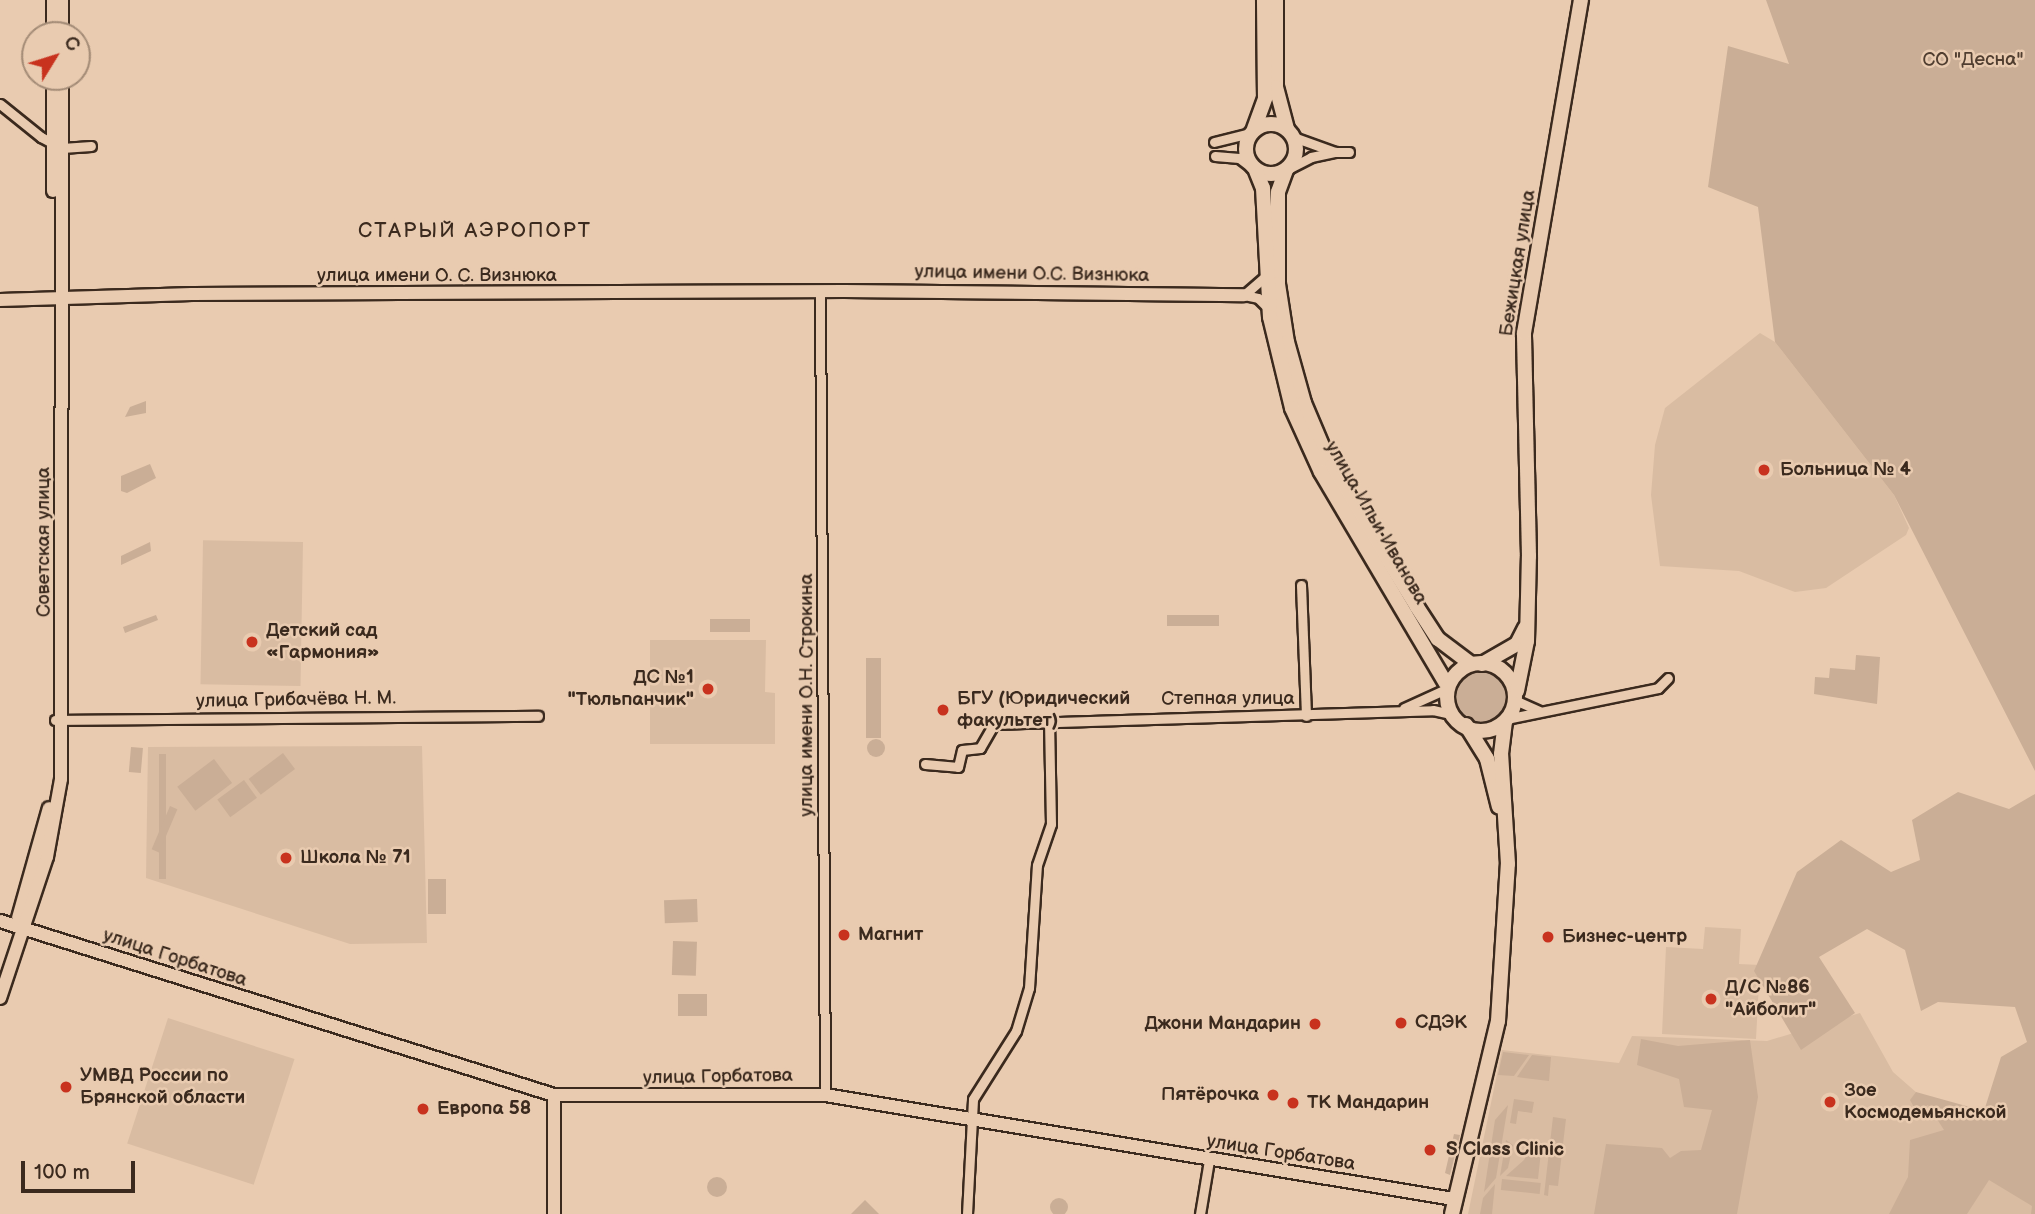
<!DOCTYPE html>
<meta charset="utf-8">
<style>
body{margin:0}
#map{position:relative;width:2035px;height:1214px;overflow:hidden;background:#e9cbb0;font-family:"Balsamiq Sans",sans-serif}
div>[style]{position:absolute}
.built>*{inset:0;background:#d9bca2;transform-origin:0 0}
.green>*{inset:0;background:#caae96;transform-origin:0 0}
.round{border-radius:50%}
.roads{filter:drop-shadow(2px 0 #3b2a1e) drop-shadow(-2px 0 #3b2a1e) drop-shadow(0 2px #3b2a1e) drop-shadow(0 -2px #3b2a1e)}
.street>*{height:9px;margin:-4.5px;padding:0 4.5px;transform-origin:4.5px;border-radius:4.5px;background:#e9cbb0}
.secondary>*{height:12px;margin:-6px;padding:0 6px;transform-origin:6px;border-radius:6px;background:#e9cbb0}
.primary>*{height:14px;margin:-7px;padding:0 7px;transform-origin:7px;border-radius:7px;background:#e9cbb0}
.primary>.ring{margin:-7px;padding:0;box-sizing:content-box;background:none;border:14px solid #e9cbb0;border-radius:50%}
.dots>*{width:19px;height:19px;translate:-50% -50%;box-sizing:border-box;border:4px solid #e9cbb0;border-radius:50%}
span{translate:-50% -50%;white-space:nowrap;text-align:center;line-height:1.15;-webkit-text-stroke:5px #e9cbb0;paint-order:stroke}
.park-label{font-size:19px;color:#503e30}
.street-label{font-size:19px;color:#3b2a1e}
.poi-label{font-size:19px;color:#3b2a1e;font-weight:700}
.left{translate:0 -50%;text-align:left}
.right{translate:-100% -50%;text-align:right}
.neighbourhood-label{font-size:21px;color:#3b2a1e;letter-spacing:2px}
.north{position:absolute;left:21px;top:21px;width:70px;height:70px;box-sizing:border-box;background:#e9cbb0;border:2px solid #a38b76;border-radius:50%;rotate:52deg;font-size:19px;font-weight:700;line-height:28px;text-align:center;color:#3b2a1e}
.north::after{content:'';display:block;margin:auto;width:24px;height:32px;background:#c8321e;clip-path:polygon(50% 0,100% 100%,50% 72%,0 100%)}
.scale{position:absolute;left:21px;top:1161px;width:114px;height:32px;box-sizing:border-box;border:4px solid #3b2a1e;border-top:0;padding-left:9px;font-size:21px;line-height:24px;white-space:nowrap;color:#3b2a1e;-webkit-text-stroke:5px #e9cbb0;paint-order:stroke}
</style>
<div id="map">
<div class="built">
<div style="clip-path:polygon(1760px 333px,1775px 342px,1894px 495px,1909px 528px,1906px 535px,1826px 588px,1795px 592px,1739px 571px,1660px 566px,1651px 495px,1655px 445px,1665px 408px)"></div>
<div style="left:303px;top:542px;width:144px;height:100px;rotate:91deg"></div>
<div style="clip-path:polygon(650px 640px,766px 640px,765px 692px,775px 693px,775px 744px,650px 744px)"></div>
<div style="clip-path:polygon(422px 746px,427px 943px,350px 944px,146px 878px,148px 747px)"></div>
<div style="clip-path:polygon(1705px 927px,1741px 929px,1739px 964px,1760px 965px,1756px 1039px,1662px 1034px,1666px 947px,1703px 949px)"></div>
<div style="clip-path:polygon(1860px 1013px,1893px 1072px,2035px 1196px,2035px 1214px,1468px 1214px,1502px 1050px,1619px 1063px,1632px 1036px,1767px 1041px)"></div>
<div style="left:168px;top:1018px;width:133px;height:132px;rotate:18deg"></div>
</div>
<div class="green">
<div style="clip-path:polygon(1766px 0,2035px 0,2035px 771px,1894px 495px,1775px 342px,1758px 207px,1708px 187px,1728px 46px,1789px 64px)"></div>
<div style="clip-path:polygon(146px 401px,146px 413px,125px 417px,130px 407px)"></div>
<div style="clip-path:polygon(150px 464px,156px 478px,127px 493px,121px 491px,121px 476px)"></div>
<div style="clip-path:polygon(150px 542px,151px 551px,121px 565px,121px 556px)"></div>
<div style="clip-path:polygon(156px 615px,158px 620px,125px 633px,123px 627px)"></div>
<div style="left:1219px;top:615px;width:11px;height:52px;rotate:90deg"></div>
<div style="left:710px;top:619px;width:40px;height:13px"></div>
<div style="clip-path:polygon(1856px 655px,1880px 657px,1877px 704px,1814px 694px,1815px 677px,1829px 678px,1830px 668px,1855px 670px)"></div>
<div style="left:866px;top:658px;width:15px;height:80px"></div>
<div class="round" style="left:1455px;top:671px;width:52px;height:52px"></div>
<div class="round" style="left:867px;top:739px;width:18px;height:18px"></div>
<div style="left:131px;top:747px;width:12px;height:25px;rotate:5deg"></div>
<div style="left:283px;top:753px;width:20px;height:43px;rotate:53deg"></div>
<div style="left:159px;top:754px;width:7px;height:125px"></div>
<div style="left:214px;top:759px;width:30px;height:46px;rotate:53deg"></div>
<div style="left:244px;top:780px;width:22px;height:33px;rotate:54deg"></div>
<div style="clip-path:polygon(1958px 792px,2009px 809px,2035px 794px,2035px 1214px,2031px 1214px,2032px 1206px,1989px 1180px,1967px 1214px,1889px 1214px,1908px 1177px,1910px 1140px,1944px 1130px,1928px 1105px,1916px 1111px,1910px 1100px,1916px 1092px,1984px 1111px,2001px 1057px,2027px 1042px,2015px 1007px,1938px 1002px,1921px 1011px,1905px 950px,1867px 929px,1819px 957px,1855px 1013px,1801px 1050px,1754px 971px,1797px 872px,1841px 840px,1891px 872px,1920px 860px,1912px 820px)"></div>
<div style="left:170px;top:806px;width:8px;height:47px;rotate:23deg"></div>
<div style="left:428px;top:879px;width:18px;height:35px"></div>
<div style="left:697px;top:899px;width:23px;height:33px;rotate:88deg"></div>
<div style="left:673px;top:941px;width:24px;height:34px;rotate:2deg"></div>
<div style="left:678px;top:994px;width:29px;height:22px"></div>
<div style="clip-path:polygon(1641px 1039px,1678px 1046px,1750px 1040px,1758px 1097px,1737px 1214px,1594px 1214px,1606px 1144px,1662px 1148px,1670px 1158px,1681px 1151px,1701px 1150px,1712px 1110px,1684px 1107px,1679px 1079px,1637px 1065px)"></div>
<div style="clip-path:polygon(1503px 1052px,1529px 1055px,1514px 1076px,1498px 1075px)"></div>
<div style="clip-path:polygon(1532px 1055px,1551px 1057px,1549px 1081px,1517px 1077px)"></div>
<div style="clip-path:polygon(1514px 1099px,1534px 1102px,1532px 1113px,1518px 1111px,1516px 1124px,1510px 1123px)"></div>
<div style="clip-path:polygon(1508px 1105px,1496px 1178px,1484px 1192px,1495px 1120px)"></div>
<div style="clip-path:polygon(1553px 1117px,1566px 1119px,1558px 1186px,1549px 1185px,1548px 1196px,1544px 1195px)"></div>
<div style="clip-path:polygon(1454px 1134px,1460px 1135px,1450px 1175px,1445px 1173px)"></div>
<div style="clip-path:polygon(1506px 1140px,1513px 1145px,1508px 1168px,1500px 1176px)"></div>
<div style="clip-path:polygon(1533px 1142px,1542px 1142px,1538px 1179px,1506px 1176px,1524px 1160px)"></div>
<div class="round" style="left:707px;top:1177px;width:20px;height:20px"></div>
<div style="left:1502px;top:1179px;width:39px;height:11px;rotate:6deg"></div>
<div style="clip-path:polygon(1495px 1184px,1492px 1214px,1480px 1214px,1483px 1198px)"></div>
<div class="round" style="left:1050px;top:1198px;width:18px;height:18px"></div>
<div style="clip-path:polygon(865px 1200px,879px 1214px,851px 1214px)"></div>
</div>
<div class="roads">
<div class="street">
<div style="left:0;top:104px;width:53px;rotate:38.8deg"></div>
<div style="left:41px;top:137px;width:24px;rotate:28deg"></div>
<div style="left:62px;top:148px;width:29px;rotate:-4deg"></div>
<div style="left:1214px;top:142px;width:38px;rotate:-14deg"></div>
<div style="left:1335px;top:152px;width:14px"></div>
<div style="left:1215px;top:156px;width:24px;rotate:5deg"></div>
<div style="left:1239px;top:158px;width:21px;rotate:37deg"></div>
<div style="left:1286px;top:170px;width:28px;rotate:-27deg"></div>
<div style="left:1311px;top:157px;width:25px;rotate:-12deg"></div>
<div style="left:1335px;top:152px;width:45px;rotate:-160.3deg"></div>
<div style="left:820px;top:294px;width:801px;rotate:89.64deg"></div>
<div style="left:1244px;top:295px;width:14px;rotate:12deg"></div>
<div style="left:1258px;top:298px;width:16px;rotate:45deg"></div>
<div style="left:1244px;top:295px;width:29px;rotate:-41deg"></div>
<div style="left:1301px;top:585px;width:131px;rotate:87.8deg"></div>
<div style="left:1517px;top:701px;width:24px;rotate:24deg"></div>
<div style="left:1404px;top:708px;width:44px;rotate:-24.2deg"></div>
<div style="left:1511px;top:718px;width:150px;rotate:-11.5deg"></div>
<div style="left:1658px;top:688px;width:14px;rotate:-45deg"></div>
<div style="left:55px;top:720px;width:483px;rotate:-0.5deg"></div>
<div style="left:925px;top:764px;width:33px;rotate:5deg"></div>
<div style="left:958px;top:767px;width:17px;rotate:-77deg"></div>
<div style="left:962px;top:750px;width:18px;rotate:-6deg"></div>
<div style="left:980px;top:748px;width:28px;rotate:-60deg"></div>
<div style="left:994px;top:724px;width:439px;rotate:-1.8deg"></div>
<div style="left:1433px;top:710px;width:22px;rotate:13deg"></div>
<div style="left:967px;top:1214px;width:115px;rotate:-87deg"></div>
<div style="left:973px;top:1099px;width:80px;rotate:-57.7deg"></div>
<div style="left:1016px;top:1031px;width:45px;rotate:-73.2deg"></div>
<div style="left:1029px;top:988px;width:123px;rotate:-86.3deg"></div>
<div style="left:1037px;top:865px;width:43px;rotate:-71.1deg"></div>
<div style="left:1051px;top:824px;width:103px;rotate:-91.1deg"></div>
<div style="left:1200px;top:1214px;width:55px;rotate:-80.5deg"></div>
</div>
<div class="secondary">
<div style="left:53px;top:35px;width:35px;rotate:-90deg"></div>
<div style="left:62px;top:35px;width:35px;rotate:-90deg"></div>
<div style="left:53px;top:191px;width:114px;rotate:-90deg"></div>
<div style="left:0;top:300px;width:192px;rotate:-1.8deg"></div>
<div style="left:192px;top:294px;width:652px;rotate:-0.26deg"></div>
<div style="left:844px;top:291px;width:400px;rotate:0.6deg"></div>
<div style="left:18px;top:918px;width:114px;rotate:-74.3deg"></div>
<div style="left:0;top:921px;width:581px;rotate:17.44deg"></div>
<div style="left:554px;top:1095px;width:271px"></div>
<div style="left:825px;top:1095px;width:638px;rotate:9.39deg"></div>
<div style="left:0;top:998px;width:149px;rotate:-71.6deg"></div>
<div style="left:47px;top:857px;width:79px;rotate:-79.8deg"></div>
<div style="left:61px;top:779px;width:702px;rotate:-89.92deg"></div>
<div style="left:554px;top:1214px;width:119px;rotate:-90deg"></div>
</div>
<div class="primary">
<div style="left:1276px;top:0;width:87px;rotate:90deg"></div>
<div style="left:1276px;top:87px;width:43px;rotate:75.3deg"></div>
<div class="ring" style="left:1246px;top:124px;width:36px;height:36px"></div>
<div style="left:1254px;top:129px;width:33px;rotate:-70deg"></div>
<div style="left:1265px;top:98px;width:98px;rotate:-90.6deg"></div>
<div style="left:1286px;top:170px;width:23px;rotate:110deg"></div>
<div style="left:1278px;top:192px;width:92px;rotate:90deg"></div>
<div style="left:1278px;top:284px;width:59px;rotate:81.2deg"></div>
<div style="left:1287px;top:342px;width:63px;rotate:74.4deg"></div>
<div style="left:1304px;top:403px;width:69px;rotate:67.1deg"></div>
<div style="left:1331px;top:467px;width:164px;rotate:58.4deg"></div>
<div style="left:1417px;top:607px;width:38px;rotate:57deg"></div>
<div style="left:1438px;top:639px;width:41px;rotate:37.1deg"></div>
<div style="left:1256px;top:171px;width:18px;rotate:68deg"></div>
<div style="left:1263px;top:188px;width:129px;rotate:86.9deg"></div>
<div style="left:1270px;top:317px;width:94px;rotate:76.4deg"></div>
<div style="left:1292px;top:408px;width:70px;rotate:65.6deg"></div>
<div style="left:1321px;top:472px;width:245px;rotate:59.4deg"></div>
<div class="ring" style="left:1447px;top:663px;width:54px;height:54px"></div>
<div style="left:1482px;top:664px;width:40px;rotate:-29.7deg"></div>
<div style="left:1517px;top:644px;width:18px;rotate:-63deg"></div>
<div style="left:1517px;top:691px;width:51px;rotate:-78.7deg"></div>
<div style="left:1527px;top:641px;width:85px;rotate:-88.7deg"></div>
<div style="left:1529px;top:556px;width:223px;rotate:-91.3deg"></div>
<div style="left:1524px;top:333px;width:338px;rotate:-80.3deg"></div>
<div style="left:1466px;top:725px;width:40px;rotate:58deg"></div>
<div style="left:1487px;top:759px;width:49px;rotate:76deg"></div>
<div style="left:1452px;top:1214px;width:198px;rotate:-76.6deg"></div>
<div style="left:1498px;top:1021px;width:157px;rotate:-86.4deg"></div>
<div style="left:1508px;top:864px;width:110px;rotate:-93.6deg"></div>
<div style="left:1501px;top:754px;width:31px;rotate:-83deg"></div>
</div>
</div>
<div class="dots">
<div style="left:1764px;top:470px;background:#c8321e"></div>
<div style="left:252px;top:642px;background:#c8321e"></div>
<div style="left:708px;top:689px;background:#c8321e"></div>
<div style="left:943px;top:710px;background:#c8321e"></div>
<div style="left:286px;top:858px;background:#c8321e"></div>
<div style="left:844px;top:935px;background:#c8321e"></div>
<div style="left:1548px;top:937px;background:#c8321e"></div>
<div style="left:1711px;top:999px;background:#c8321e"></div>
<div style="left:1401px;top:1023px;background:#c8321e"></div>
<div style="left:1315px;top:1024px;background:#c8321e"></div>
<div style="left:66px;top:1087px;background:#c8321e"></div>
<div style="left:1273px;top:1095px;background:#c8321e"></div>
<div style="left:1830px;top:1102px;background:#c8321e"></div>
<div style="left:1293px;top:1103px;background:#c8321e"></div>
<div style="left:423px;top:1109px;background:#c8321e"></div>
<div style="left:1430px;top:1150px;background:#c8321e"></div>
</div>
<div class="park-label">
<span style="left:1973px;top:60px">СО "Десна"</span>
</div>
<div class="street-label">
<span style="left:1518px;top:263px;rotate:-81deg">Бежицкая улица</span>
<span style="left:1032px;top:274px;rotate:1deg">улица имени О.С. Визнюка</span>
<span style="left:437px;top:276px">улица имени О. С. Визнюка</span>
<span style="left:1376px;top:523px;rotate:60deg">улица Ильи Иванова</span>
<span style="left:44px;top:542px;rotate:-90deg">Советская улица</span>
<span style="left:807px;top:695px;rotate:-90deg">улица имени О.Н. Строкина</span>
<span style="left:1228px;top:699px">Степная улица</span>
<span style="left:296px;top:700px;rotate:-1deg">улица Грибачёва Н. М.</span>
<span style="left:175px;top:958px;rotate:18deg">улица Горбатова</span>
<span style="left:718px;top:1077px;rotate:-1deg">улица Горбатова</span>
<span style="left:1281px;top:1153px;rotate:9deg">улица Горбатова</span>
</div>
<div class="poi-label">
<span class="left" style="left:1780px;top:470px">Больница № 4</span>
<span class="left" style="left:266px;top:642px">Детский сад<br>«Гармония»</span>
<span class="right" style="left:694px;top:689px">ДС №1<br>"Тюльпанчик"</span>
<span class="left" style="left:957px;top:710px">БГУ (Юридический<br>факультет)</span>
<span class="left" style="left:300px;top:858px">Школа № 71</span>
<span class="left" style="left:858px;top:935px">Магнит</span>
<span class="left" style="left:1562px;top:937px">Бизнес-центр</span>
<span class="left" style="left:1725px;top:999px">Д/С №86<br>"Айболит"</span>
<span class="left" style="left:1415px;top:1023px">СДЭК</span>
<span class="right" style="left:1301px;top:1024px">Джони Мандарин</span>
<span class="left" style="left:80px;top:1087px">УМВД России по<br>Брянской области</span>
<span class="left" style="left:1844px;top:1102px">Зое<br>Космодемьянской</span>
<span class="right" style="left:1259px;top:1095px">Пятёрочка</span>
<span class="left" style="left:1307px;top:1103px">ТК Мандарин</span>
<span class="left" style="left:437px;top:1109px">Европа 58</span>
<span class="left" style="left:1446px;top:1150px">S Class Clinic</span>
</div>
<div class="neighbourhood-label">
<span style="left:475px;top:231px">СТАРЫЙ АЭРОПОРТ</span>
</div>
<div class="north">С</div>
<div class="scale">100 m</div>
</div>
